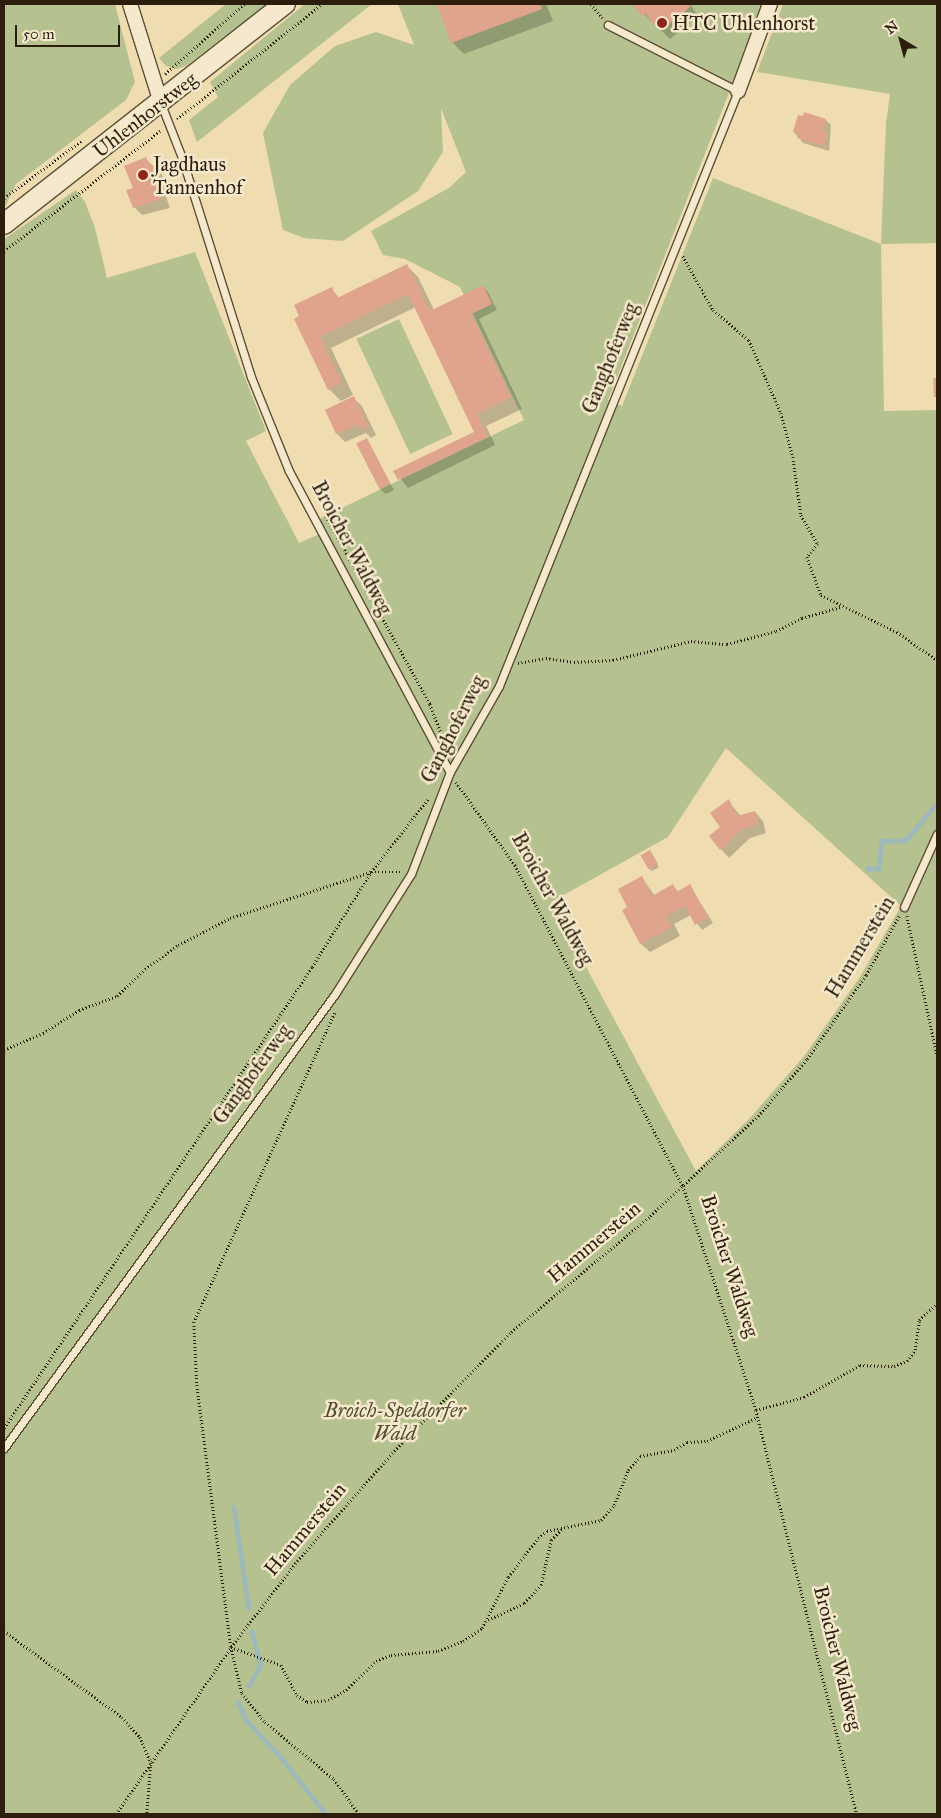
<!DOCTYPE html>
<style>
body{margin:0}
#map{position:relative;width:941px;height:1818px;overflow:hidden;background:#efdcb1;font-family:"IM FELL Great Primer",serif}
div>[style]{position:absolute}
.green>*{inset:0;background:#b5c28f;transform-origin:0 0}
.shadow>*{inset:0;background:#0003}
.stream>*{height:4.5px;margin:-2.25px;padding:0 2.25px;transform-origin:2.25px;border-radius:2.25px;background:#9fb9b8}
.building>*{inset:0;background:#e0a48d;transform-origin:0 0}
.path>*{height:2.5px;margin-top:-1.25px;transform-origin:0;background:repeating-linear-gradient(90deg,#2b1e0c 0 1px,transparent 0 3.5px)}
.roads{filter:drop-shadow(1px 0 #5c4e35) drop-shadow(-1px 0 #5c4e35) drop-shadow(0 1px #5c4e35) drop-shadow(0 -1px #5c4e35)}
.service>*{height:7px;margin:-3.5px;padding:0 3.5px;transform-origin:3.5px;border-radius:3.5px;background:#f5e8cc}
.minor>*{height:14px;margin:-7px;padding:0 7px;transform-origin:7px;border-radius:7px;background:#f5e8cc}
.secondary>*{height:20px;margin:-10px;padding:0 10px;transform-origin:10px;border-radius:10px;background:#f5e8cc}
.dots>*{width:14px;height:14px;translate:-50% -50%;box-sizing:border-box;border:2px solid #f5e8cc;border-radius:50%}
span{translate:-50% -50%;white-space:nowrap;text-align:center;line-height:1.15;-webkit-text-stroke:5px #f5e8cc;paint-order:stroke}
.poi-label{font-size:20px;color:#2b1e0c}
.left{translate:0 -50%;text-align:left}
.street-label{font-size:20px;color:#2b1e0c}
.park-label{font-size:20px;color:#544f33;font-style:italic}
.frame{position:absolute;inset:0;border:5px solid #2b1e0c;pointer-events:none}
.north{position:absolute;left:876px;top:15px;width:50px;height:50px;-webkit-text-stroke:4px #f5e8cc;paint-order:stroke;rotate:323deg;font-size:14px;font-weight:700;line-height:20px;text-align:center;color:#2b1e0c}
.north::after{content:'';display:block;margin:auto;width:18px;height:22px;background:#2b1e0c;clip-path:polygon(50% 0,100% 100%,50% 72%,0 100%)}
.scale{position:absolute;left:15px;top:25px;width:105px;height:22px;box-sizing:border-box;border:2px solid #2b1e0c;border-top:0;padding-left:6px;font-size:15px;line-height:18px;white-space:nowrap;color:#2b1e0c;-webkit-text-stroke:4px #f5e8cc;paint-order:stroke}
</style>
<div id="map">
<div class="green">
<div style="clip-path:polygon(4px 4px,115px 4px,135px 82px,126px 100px,16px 184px,4px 209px)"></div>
<div style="clip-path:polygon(226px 4px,267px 4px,186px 66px,176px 69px,166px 66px,159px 58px)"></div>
<div style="clip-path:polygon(305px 4px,372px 4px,197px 142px,189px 120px,218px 97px,210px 82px)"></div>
<div style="clip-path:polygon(evenodd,398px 4px,764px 4px,608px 400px,622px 406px,713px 178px,881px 244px,886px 123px,890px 94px,757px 72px,783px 4px,937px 4px,937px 243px,881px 244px,884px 411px,937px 410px,937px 1814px,4px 1814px,4px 239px,76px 190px,85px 202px,95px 228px,107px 278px,195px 252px,266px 431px,246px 441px,299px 543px,324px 532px,319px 519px,524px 420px,460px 287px,405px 259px,383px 255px,371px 231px,449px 188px,466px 172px,441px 108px,443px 152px,418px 191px,343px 241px,304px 238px,283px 230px,263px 133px,290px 85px,335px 46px,376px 32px,414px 45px,398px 4px,726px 748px,901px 906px,860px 977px,805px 1055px,751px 1117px,696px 1171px,551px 902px,668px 837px,726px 748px)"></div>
<div style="left:399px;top:319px;width:127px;height:47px;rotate:65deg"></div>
</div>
<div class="shadow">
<div style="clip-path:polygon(439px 4px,546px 4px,553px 21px,464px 54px,452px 42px)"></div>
<div style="clip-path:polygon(634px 4px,690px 4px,698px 16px,670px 39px)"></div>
<div style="clip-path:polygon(826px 120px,831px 125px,829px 151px,803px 143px,794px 132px)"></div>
<div style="clip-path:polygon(146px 159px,162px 175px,169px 192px,165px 194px,170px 208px,142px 215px,134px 207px,135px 188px)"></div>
<div style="clip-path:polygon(407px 266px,418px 277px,434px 310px,483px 287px,488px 292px,497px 310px,479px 319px,522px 409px,486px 426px,495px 445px,408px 488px,395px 472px,476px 433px,416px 307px,331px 348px,353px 395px,341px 401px,329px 389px,296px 319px,331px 288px,339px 298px)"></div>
<div style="clip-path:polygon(353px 398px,362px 406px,376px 435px,371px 438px,366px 433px,345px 442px,337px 434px)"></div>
<div style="clip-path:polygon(367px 440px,394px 490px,386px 494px,380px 489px)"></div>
<div style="clip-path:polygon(728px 801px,741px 816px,755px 812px,763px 821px,766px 833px,750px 838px,729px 858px,721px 849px)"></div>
<div style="clip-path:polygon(652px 854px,659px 867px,652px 871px,650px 869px)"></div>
<div style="clip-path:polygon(642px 878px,655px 896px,673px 886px,679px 892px,690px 886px,713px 923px,702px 930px,691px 915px,674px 924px,680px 936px,650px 952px,641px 944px,623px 911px,629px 908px)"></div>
</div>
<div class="stream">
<div style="left:868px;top:868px;width:11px;rotate:5deg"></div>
<div style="left:879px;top:869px;width:28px;rotate:-86deg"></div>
<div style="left:881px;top:841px;width:25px;rotate:-2deg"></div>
<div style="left:906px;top:840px;width:48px;rotate:-50deg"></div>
<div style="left:234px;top:1507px;width:102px;rotate:81.6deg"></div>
<div style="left:249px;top:1686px;width:24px;rotate:-62deg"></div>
<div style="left:260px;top:1665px;width:34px;rotate:-104deg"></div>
<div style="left:238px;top:1702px;width:21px;rotate:65deg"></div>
<div style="left:247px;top:1721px;width:48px;rotate:46.7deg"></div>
<div style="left:280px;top:1756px;width:74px;rotate:51.6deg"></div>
</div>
<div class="building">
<div style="clip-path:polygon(437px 4px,540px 4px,542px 9px,451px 43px)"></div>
<div style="clip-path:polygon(632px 4px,688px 4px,690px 7px,660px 31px,645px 13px,642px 16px)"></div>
<div style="clip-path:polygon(804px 112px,826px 119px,823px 132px,827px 133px,824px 146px,797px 138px,798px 133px,793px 132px,798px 115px,803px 116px)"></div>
<div style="clip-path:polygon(146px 157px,150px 166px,154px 165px,161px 184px,157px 185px,162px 199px,133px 208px,126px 190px,133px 188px,124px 166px)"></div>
<div style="clip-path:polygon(407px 264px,430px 311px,483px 285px,492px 304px,471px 314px,511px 397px,477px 414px,488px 437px,398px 480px,393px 471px,474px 432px,408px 294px,320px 337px,342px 383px,328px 390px,294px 319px,299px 316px,294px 305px,332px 287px,337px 298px)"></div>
<div style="clip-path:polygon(933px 378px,937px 378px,937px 397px,934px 397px)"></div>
<div style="clip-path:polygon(354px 396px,368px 426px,361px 430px,358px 425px,336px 434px,325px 410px)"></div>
<div style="left:367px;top:438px;width:51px;height:12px;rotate:63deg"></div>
<div style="clip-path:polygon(729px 799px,737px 816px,755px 811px,758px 824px,741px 830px,720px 850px,709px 836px,720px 827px,710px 813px)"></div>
<div style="left:650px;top:850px;width:16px;height:11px;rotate:60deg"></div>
<div style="clip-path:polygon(642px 876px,652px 896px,673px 884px,677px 892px,690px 884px,708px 918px,695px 925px,685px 906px,666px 916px,672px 927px,640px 944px,622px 910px,627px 907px,618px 889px)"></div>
</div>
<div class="path">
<div style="left:591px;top:4px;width:18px;rotate:49deg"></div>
<div style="left:165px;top:74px;width:106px;rotate:-41.5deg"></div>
<div style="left:177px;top:119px;width:185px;rotate:-38.4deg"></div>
<div style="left:4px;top:198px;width:96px;rotate:-36.5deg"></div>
<div style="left:4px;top:251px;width:197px;rotate:-37.6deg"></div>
<div style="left:683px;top:256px;width:62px;rotate:60.9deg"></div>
<div style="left:713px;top:310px;width:47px;rotate:39.8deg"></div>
<div style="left:749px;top:340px;width:80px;rotate:66.3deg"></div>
<div style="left:781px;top:413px;width:46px;rotate:74.7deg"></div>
<div style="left:793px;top:457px;width:59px;rotate:82.1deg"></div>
<div style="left:801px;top:515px;width:34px;rotate:60deg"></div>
<div style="left:818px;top:544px;width:17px;rotate:130deg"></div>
<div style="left:807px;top:557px;width:40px;rotate:69.8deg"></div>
<div style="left:821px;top:595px;width:85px;rotate:26deg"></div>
<div style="left:897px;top:632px;width:49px;rotate:35deg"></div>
<div style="left:326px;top:516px;width:215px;rotate:61deg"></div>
<div style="left:430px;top:704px;width:30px;rotate:69deg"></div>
<div style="left:518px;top:663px;width:28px;rotate:-10deg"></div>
<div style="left:546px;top:658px;width:28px;rotate:8deg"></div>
<div style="left:574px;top:662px;width:39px;rotate:-3deg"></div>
<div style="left:613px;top:660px;width:80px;rotate:-13.7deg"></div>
<div style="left:691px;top:641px;width:36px;rotate:5deg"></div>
<div style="left:727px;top:644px;width:51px;rotate:-14.9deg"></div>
<div style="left:776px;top:631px;width:29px;rotate:-27deg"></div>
<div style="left:802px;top:618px;width:40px;rotate:-16deg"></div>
<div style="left:456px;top:782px;width:102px;rotate:54.6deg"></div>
<div style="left:515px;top:865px;width:362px;rotate:62.4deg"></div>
<div style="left:683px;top:1186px;width:236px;rotate:71.9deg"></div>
<div style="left:756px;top:1410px;width:416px;rotate:76deg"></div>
<div style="left:907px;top:916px;width:142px;rotate:77.8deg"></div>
<div style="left:335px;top:1013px;width:340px;rotate:114.5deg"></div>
<div style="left:194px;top:1322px;width:63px;rotate:87.3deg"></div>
<div style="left:197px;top:1385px;width:264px;rotate:82.6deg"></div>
<div style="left:231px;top:1647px;width:47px;rotate:76.6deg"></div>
<div style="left:242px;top:1693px;width:37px;rotate:52deg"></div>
<div style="left:265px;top:1722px;width:89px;rotate:39.6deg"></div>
<div style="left:334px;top:1779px;width:43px;rotate:54.5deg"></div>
<div style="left:4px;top:1050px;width:43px;rotate:-23.6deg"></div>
<div style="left:43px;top:1033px;width:43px;rotate:-32.6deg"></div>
<div style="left:79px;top:1010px;width:40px;rotate:-20.2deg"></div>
<div style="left:117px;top:996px;width:39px;rotate:-44deg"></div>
<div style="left:145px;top:969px;width:41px;rotate:-36deg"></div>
<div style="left:178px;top:945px;width:59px;rotate:-27.4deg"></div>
<div style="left:230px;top:918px;width:148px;rotate:-18.1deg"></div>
<div style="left:371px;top:872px;width:30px"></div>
<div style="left:756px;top:1410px;width:50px;rotate:-15.2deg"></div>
<div style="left:804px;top:1397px;width:64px;rotate:-29.7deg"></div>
<div style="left:860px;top:1365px;width:34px;rotate:2deg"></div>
<div style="left:894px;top:1366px;width:14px;rotate:-21deg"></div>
<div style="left:907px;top:1361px;width:14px;rotate:-54deg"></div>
<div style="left:915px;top:1350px;width:30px;rotate:-82deg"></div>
<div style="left:919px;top:1320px;width:24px;rotate:-42deg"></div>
<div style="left:4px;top:1428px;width:554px;rotate:-56.25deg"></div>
<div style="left:312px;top:967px;width:112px;rotate:-58.2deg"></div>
<div style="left:371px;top:872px;width:93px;rotate:-52deg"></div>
<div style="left:488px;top:1620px;width:40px;rotate:-25deg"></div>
<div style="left:524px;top:1603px;width:25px;rotate:-47deg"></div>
<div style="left:541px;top:1585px;width:46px;rotate:-77.5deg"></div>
<div style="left:551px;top:1540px;width:16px;rotate:-45deg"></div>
<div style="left:4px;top:1631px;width:146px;rotate:36.1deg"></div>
<div style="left:122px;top:1717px;width:27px;rotate:48deg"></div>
<div style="left:140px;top:1737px;width:28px;rotate:67deg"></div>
<div style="left:151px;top:1763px;width:51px;rotate:94.5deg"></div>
<div style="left:231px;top:1647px;width:53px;rotate:19.8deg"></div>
<div style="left:281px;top:1665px;width:34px;rotate:62deg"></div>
<div style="left:297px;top:1695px;width:12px;rotate:35deg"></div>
<div style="left:307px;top:1702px;width:21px;rotate:-5deg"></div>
<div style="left:328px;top:1700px;width:21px;rotate:-29deg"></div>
<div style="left:346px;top:1690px;width:42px;rotate:-44deg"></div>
<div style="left:376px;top:1661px;width:16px;rotate:-22deg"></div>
<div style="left:391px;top:1655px;width:47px;rotate:-4.9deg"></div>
<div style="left:438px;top:1651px;width:27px;rotate:-22deg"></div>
<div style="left:463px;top:1641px;width:23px;rotate:-34deg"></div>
<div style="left:482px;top:1628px;width:57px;rotate:-63deg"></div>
<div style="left:508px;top:1577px;width:49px;rotate:-52.4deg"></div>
<div style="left:538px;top:1538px;width:11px;rotate:-38deg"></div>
<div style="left:547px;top:1531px;width:55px;rotate:-11.5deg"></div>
<div style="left:601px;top:1520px;width:20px;rotate:-49deg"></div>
<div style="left:614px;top:1505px;width:38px;rotate:-68deg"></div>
<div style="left:628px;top:1470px;width:18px;rotate:-49deg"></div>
<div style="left:640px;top:1456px;width:35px;rotate:-10deg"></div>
<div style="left:674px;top:1450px;width:15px;rotate:-32deg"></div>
<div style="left:687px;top:1442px;width:20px;rotate:-3deg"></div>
<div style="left:707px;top:1441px;width:56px;rotate:-25.2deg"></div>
<div style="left:116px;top:1814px;width:203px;rotate:-55.4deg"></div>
<div style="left:231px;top:1647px;width:108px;rotate:-52.5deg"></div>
<div style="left:297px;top:1561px;width:147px;rotate:-48.6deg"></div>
<div style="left:394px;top:1451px;width:167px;rotate:-45.5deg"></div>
<div style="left:511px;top:1332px;width:181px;rotate:-39.8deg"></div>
<div style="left:650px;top:1216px;width:147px;rotate:-42.8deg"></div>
<div style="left:758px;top:1116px;width:75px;rotate:-49.3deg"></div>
<div style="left:807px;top:1059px;width:103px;rotate:-54.9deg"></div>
<div style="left:866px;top:975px;width:68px;rotate:-60.8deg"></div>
</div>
<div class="roads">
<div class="service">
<div style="left:161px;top:104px;width:58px;rotate:68.7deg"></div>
<div style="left:182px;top:158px;width:230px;rotate:72.5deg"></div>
<div style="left:251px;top:377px;width:101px;rotate:68deg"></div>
<div style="left:289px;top:471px;width:341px;rotate:61.9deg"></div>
<div style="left:904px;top:907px;width:80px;rotate:-65.7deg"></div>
<div style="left:4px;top:1448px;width:562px;rotate:-53.91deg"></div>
<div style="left:335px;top:994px;width:142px;rotate:-57.7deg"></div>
<div style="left:411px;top:874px;width:109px;rotate:-69.1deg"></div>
<div style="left:450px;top:772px;width:99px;rotate:-60.3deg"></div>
<div style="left:499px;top:686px;width:641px;rotate:-68.12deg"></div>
<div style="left:738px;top:91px;width:146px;rotate:-153.1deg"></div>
</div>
<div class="minor">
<div style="left:130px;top:4px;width:104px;rotate:72.6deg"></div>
<div style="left:738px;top:91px;width:93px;rotate:-69.8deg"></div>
</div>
<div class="secondary">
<div style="left:4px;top:224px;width:357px;rotate:-38.1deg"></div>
</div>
</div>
<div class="dots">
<div style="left:662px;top:23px;background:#8f2418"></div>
<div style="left:143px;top:175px;background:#8f2418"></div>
</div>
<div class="poi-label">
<span class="left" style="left:672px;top:23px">HTC Uhlenhorst</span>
<span class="left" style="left:153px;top:176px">Jagdhaus<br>Tannenhof</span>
</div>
<div class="street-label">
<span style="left:145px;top:115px;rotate:-38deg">Uhlenhorstweg</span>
<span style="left:610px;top:358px;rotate:-68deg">Ganghoferweg</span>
<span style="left:352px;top:548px;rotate:62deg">Broicher Waldweg</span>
<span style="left:453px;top:729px;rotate:-63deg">Ganghoferweg</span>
<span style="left:553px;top:899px;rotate:61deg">Broicher Waldweg</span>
<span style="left:860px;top:947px;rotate:-59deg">Hammerstein</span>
<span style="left:252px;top:1074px;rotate:-54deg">Ganghoferweg</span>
<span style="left:594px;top:1242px;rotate:-40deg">Hammerstein</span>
<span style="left:730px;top:1266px;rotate:72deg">Broicher Waldweg</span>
<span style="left:305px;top:1529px;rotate:-50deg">Hammerstein</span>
<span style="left:838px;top:1658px;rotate:76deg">Broicher Waldweg</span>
</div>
<div class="park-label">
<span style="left:395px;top:1422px">Broich-Speldorfer<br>Wald</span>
</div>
<div class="frame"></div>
<div class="north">N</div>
<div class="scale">50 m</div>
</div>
